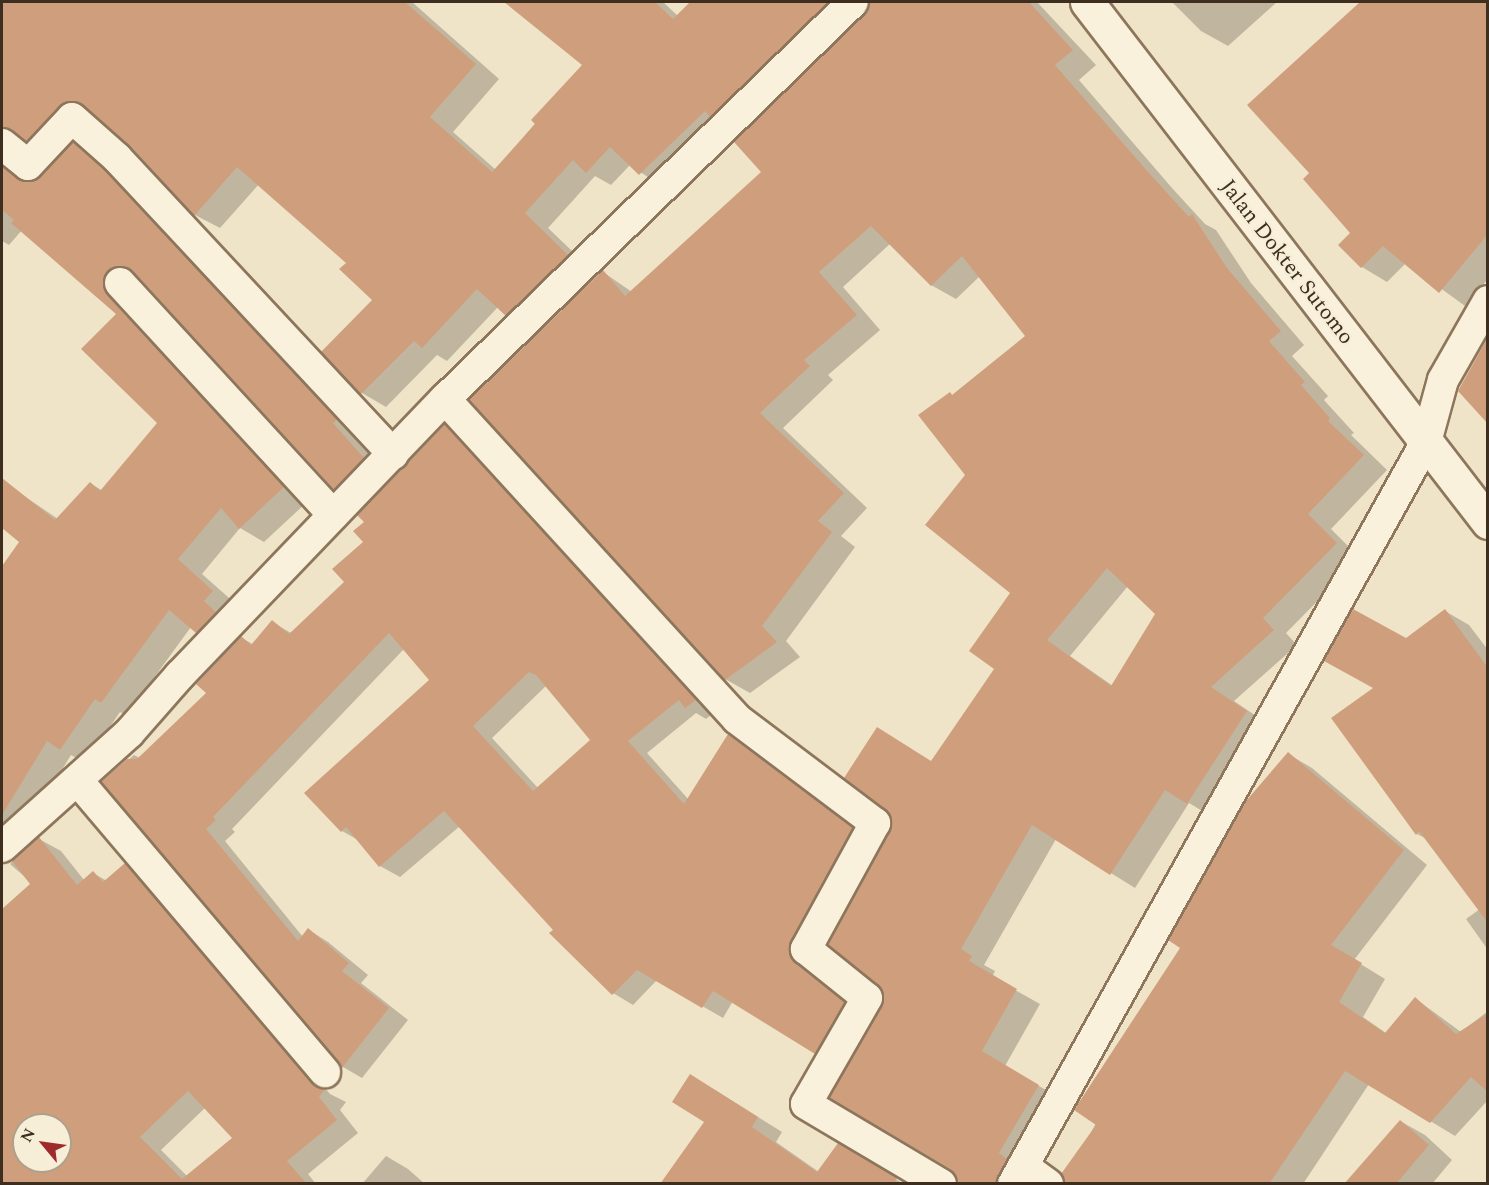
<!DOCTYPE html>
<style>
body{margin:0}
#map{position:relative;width:1489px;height:1185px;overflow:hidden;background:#f0e4c8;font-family:Spectral,serif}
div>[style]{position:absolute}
.shadow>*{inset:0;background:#0003}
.building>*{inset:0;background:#cf9f7d}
.roads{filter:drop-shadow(2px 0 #8d765c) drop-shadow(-2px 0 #8d765c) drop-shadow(0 2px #8d765c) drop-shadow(0 -2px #8d765c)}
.minor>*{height:30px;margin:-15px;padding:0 15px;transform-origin:15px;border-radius:15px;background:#faf1dc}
.secondary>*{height:33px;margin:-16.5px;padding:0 16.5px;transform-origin:16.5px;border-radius:16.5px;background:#faf1dc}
span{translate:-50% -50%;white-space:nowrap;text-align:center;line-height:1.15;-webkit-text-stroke:5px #f7eed8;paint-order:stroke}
.street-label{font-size:22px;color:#3d2e20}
.frame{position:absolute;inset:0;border:3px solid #3d2e20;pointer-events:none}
.north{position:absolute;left:12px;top:1113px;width:60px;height:60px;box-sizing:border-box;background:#f7eed8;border:2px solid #ada18e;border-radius:50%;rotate:299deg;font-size:16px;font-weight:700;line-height:24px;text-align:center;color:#3d2e20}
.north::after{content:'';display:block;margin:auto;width:21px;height:27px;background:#9e2a2b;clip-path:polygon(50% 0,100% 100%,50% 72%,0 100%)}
</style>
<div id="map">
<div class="shadow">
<div style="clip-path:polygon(evenodd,2px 2px,412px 2px,499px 79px,453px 132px,496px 170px,584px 65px,506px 2px,663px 2px,678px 16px,692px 2px,1037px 2px,1096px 65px,1079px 80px,1172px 188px,1205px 224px,1216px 230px,1251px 283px,1304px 345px,1292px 356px,1328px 396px,1324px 400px,1354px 433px,1351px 435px,1387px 470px,1331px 529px,1360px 558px,1286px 633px,1297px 645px,1234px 701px,1271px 726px,1212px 817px,1189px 803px,1135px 888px,1056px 839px,984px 965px,995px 971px,992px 977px,1040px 1004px,1005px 1066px,1063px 1100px,1027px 1184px,959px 1184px,886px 998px,932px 762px,996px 668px,1012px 592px,966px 475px,950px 393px,953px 396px,1027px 336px,980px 276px,956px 299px,931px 285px,891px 243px,843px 287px,880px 330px,828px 375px,833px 380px,783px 428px,867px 508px,841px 536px,855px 547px,786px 641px,800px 657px,750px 693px,725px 679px,603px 272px,632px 292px,763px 172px,866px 15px,870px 2px,664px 188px,630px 165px,611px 185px,595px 176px,548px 228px,592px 270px,531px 329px,498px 307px,447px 361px,437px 355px,386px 407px,362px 393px,323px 352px,374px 300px,348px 263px,259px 184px,220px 228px,195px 215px,129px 144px,96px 116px,85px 119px,52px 154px,29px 141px,13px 146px,15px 173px,29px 182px,41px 178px,73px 144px,98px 158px,360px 434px,356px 438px,388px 473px,359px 503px,335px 489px,142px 279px,132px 284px,307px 502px,264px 542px,240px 528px,202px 574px,237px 605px,221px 646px,191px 627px,126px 716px,120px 712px,85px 763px,71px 755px,30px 822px,2px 857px,2px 646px,13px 629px,2px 621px,2px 568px,21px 541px,2px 526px,2px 481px,58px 519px,90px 483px,103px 491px,159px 423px,119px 314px,22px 230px,9px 245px,2px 241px,2px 2px,103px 288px,130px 317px,126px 317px,103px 288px,2px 2px,1128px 586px,1157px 614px,1113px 686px,1070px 656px,1128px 586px)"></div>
<div style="clip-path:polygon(1172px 2px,1277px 2px,1228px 46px,1201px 31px)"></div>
<div style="clip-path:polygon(1363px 2px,1488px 2px,1488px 279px,1465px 306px,1406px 263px,1387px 282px,1362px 267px,1340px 245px,1352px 233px,1311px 173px,1250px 105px)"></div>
<div style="clip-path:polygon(evenodd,445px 426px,465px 438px,715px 712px,706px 719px,696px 713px,647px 753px,689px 800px,728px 736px,872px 840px,808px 960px,815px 975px,864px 1015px,835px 1064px,733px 1001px,723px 1018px,657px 980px,633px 1005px,613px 993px,460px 826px,400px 877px,380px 866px,358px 840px,342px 831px,431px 680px,404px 649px,232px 829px,235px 832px,225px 841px,303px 937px,309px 930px,328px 942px,368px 975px,361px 983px,408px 1020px,362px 1078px,343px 1067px,103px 782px,134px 755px,140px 758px,208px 693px,242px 638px,254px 645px,272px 622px,291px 633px,346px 582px,365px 542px,366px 522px,445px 426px,547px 685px,592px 741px,538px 788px,492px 738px,547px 685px)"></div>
<div style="clip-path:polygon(1445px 611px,1469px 625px,1488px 650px,1488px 950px,1466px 919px,1480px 909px,1427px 839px,1417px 834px,1375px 688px,1406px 640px)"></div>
<div style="clip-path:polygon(1288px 754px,1312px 768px,1427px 865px,1354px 960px,1385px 979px,1363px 1017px,1386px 1033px,1416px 999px,1461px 1032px,1488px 1011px,1488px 1100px,1455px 1136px,1369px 1084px,1303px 1184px,1066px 1184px,1182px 947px)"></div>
<div style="clip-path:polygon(evenodd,39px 839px,61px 851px,84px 880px,93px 873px,107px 881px,125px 865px,147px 877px,330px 1094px,346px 1102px,340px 1110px,358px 1133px,308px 1174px,316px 1184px,2px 1184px,2px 912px,33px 884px,10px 864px,39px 839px,206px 1107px,234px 1138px,187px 1176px,161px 1150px,206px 1107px,39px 839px,24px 1125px,60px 1125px,60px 1161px,24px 1161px,24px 1125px)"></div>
<div style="clip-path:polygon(715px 1090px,782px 1132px,776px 1142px,819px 1172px,838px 1145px,904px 1184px,673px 1184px,706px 1122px)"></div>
<div style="clip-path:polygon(1400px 1121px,1425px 1135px,1452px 1160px,1432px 1184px,1346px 1184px)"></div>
<div style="clip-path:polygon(386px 1156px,408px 1169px,425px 1184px,362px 1184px)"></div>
</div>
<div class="building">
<div style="clip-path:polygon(2px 2px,405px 2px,476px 64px,430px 117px,492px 172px,535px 124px,531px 120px,582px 65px,504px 2px,655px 2px,673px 19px,690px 2px,829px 2px,710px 117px,705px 111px,639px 175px,610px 147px,586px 173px,573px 160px,525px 213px,568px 255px,506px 316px,477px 289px,422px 348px,414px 341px,361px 394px,321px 352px,372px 300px,339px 269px,346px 263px,237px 167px,194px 216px,128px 145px,76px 101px,60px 106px,26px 142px,2px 127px)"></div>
<div style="clip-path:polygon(evenodd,870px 2px,1029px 2px,1073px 50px,1055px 65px,1148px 172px,1189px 217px,1192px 214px,1227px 268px,1281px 331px,1269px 341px,1305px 382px,1301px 385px,1330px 418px,1328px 421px,1364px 455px,1308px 514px,1337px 543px,1263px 618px,1274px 630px,1211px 687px,1247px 711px,1187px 804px,1165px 790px,1110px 875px,1032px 825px,961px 949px,972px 956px,969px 961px,1017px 989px,982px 1051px,1039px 1085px,999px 1153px,1007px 1159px,996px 1184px,961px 1184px,950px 1169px,829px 1098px,884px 998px,878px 985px,828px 945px,892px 824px,885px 809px,844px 778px,877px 727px,931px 761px,994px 669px,969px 651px,1010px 593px,925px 525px,965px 475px,918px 415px,950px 392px,952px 395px,1025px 336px,962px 256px,931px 286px,871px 226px,819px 272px,857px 315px,804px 360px,810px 366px,760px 413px,844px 493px,818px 521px,832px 532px,762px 626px,777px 642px,725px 680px,469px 400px,603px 270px,625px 296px,761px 172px,734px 142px,865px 14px,870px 2px,1107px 568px,1155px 614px,1111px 686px,1047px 640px,1107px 568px)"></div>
<div style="clip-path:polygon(1360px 2px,1488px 2px,1488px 234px,1439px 293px,1383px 246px,1361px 268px,1338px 245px,1350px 233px,1303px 179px,1309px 173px,1247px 105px)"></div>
<div style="clip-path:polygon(73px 142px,105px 170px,337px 419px,333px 423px,364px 458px,334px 490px,133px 271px,117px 266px,108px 271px,103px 286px,107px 295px,284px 487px,239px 529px,221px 508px,178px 559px,213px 591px,204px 601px,216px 612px,196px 633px,169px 610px,101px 703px,95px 699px,60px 750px,47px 741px,2px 815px,2px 566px,19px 542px,2px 528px,2px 478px,55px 520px,90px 482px,100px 491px,157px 423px,81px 349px,116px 314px,11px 223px,14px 220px,2px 210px,2px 166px,18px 179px,34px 181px)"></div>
<div style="clip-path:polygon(1488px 337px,1488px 424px,1458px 391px)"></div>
<div style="clip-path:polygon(evenodd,445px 424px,696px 700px,685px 708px,679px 700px,628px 741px,684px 804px,728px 734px,853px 828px,789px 948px,795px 962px,845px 1002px,815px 1054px,713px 991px,702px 1008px,637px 970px,612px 995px,549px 933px,553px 930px,444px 811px,379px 867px,346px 827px,341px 832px,304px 793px,429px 680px,389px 633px,213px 817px,216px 820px,206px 829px,298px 941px,308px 928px,349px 963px,342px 971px,389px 1008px,342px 1068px,101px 782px,127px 759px,137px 759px,206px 693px,196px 684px,241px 636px,251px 645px,272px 620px,289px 634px,344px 582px,332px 569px,363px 542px,353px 531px,364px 522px,357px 515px,445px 424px,529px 672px,536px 675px,590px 740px,533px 791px,473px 726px,529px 672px)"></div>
<div style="clip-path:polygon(1353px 609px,1406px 638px,1445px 609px,1488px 668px,1488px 923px,1419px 831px,1416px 835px,1331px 718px,1373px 688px,1324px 661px)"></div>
<div style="clip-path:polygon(1288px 752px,1404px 850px,1331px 945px,1362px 963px,1339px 1002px,1385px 1033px,1415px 997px,1456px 1034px,1488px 1013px,1488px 1092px,1471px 1077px,1430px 1123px,1345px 1071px,1269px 1184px,1065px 1184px,1061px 1174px,1096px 1125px,1074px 1110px,1180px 948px,1168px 940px,1246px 801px)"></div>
<div style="clip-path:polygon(evenodd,39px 837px,77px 885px,93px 871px,103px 882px,125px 863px,312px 1083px,325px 1089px,319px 1097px,337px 1120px,287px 1161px,307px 1184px,2px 1184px,2px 909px,30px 884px,12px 861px,39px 837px,188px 1091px,232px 1138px,182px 1179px,140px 1137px,188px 1091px,39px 837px,24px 1125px,60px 1125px,60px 1161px,24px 1161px,24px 1125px)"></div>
<div style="clip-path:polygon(690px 1074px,758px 1117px,752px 1127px,817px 1172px,838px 1143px,897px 1178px,894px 1184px,660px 1184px,704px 1122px,672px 1102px)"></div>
<div style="clip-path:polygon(1400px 1120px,1429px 1145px,1396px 1184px,1344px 1184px)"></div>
</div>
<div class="roads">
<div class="minor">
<div style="left:2px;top:144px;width:33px;rotate:39deg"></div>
<div style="left:28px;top:165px;width:64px;rotate:-46.9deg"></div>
<div style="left:72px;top:118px;width:60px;rotate:41.6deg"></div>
<div style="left:117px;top:158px;width:405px;rotate:47deg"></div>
<div style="left:120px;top:283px;width:315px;rotate:47.4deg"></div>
<div style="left:445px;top:399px;width:433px;rotate:47.6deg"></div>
<div style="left:737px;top:719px;width:173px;rotate:37deg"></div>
<div style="left:875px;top:823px;width:144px;rotate:118.7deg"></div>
<div style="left:806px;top:949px;width:78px;rotate:38.8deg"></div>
<div style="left:867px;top:998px;width:122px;rotate:119.9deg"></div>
<div style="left:806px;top:1104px;width:157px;rotate:30.7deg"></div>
<div style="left:78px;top:781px;width:382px;rotate:49.7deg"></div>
<div style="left:2px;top:847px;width:171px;rotate:-41.9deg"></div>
<div style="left:129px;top:733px;width:77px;rotate:-48.7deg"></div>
<div style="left:180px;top:675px;width:383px;rotate:-46.2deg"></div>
<div style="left:445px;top:399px;width:569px;rotate:-44.22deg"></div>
<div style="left:1023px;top:1166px;width:31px;rotate:36deg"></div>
<div style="left:1013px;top:1184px;width:849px;rotate:-60.9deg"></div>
<div style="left:1426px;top:442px;width:64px;rotate:-74.7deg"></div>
<div style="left:1443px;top:380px;width:91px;rotate:-60.3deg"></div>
</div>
<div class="secondary">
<div style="left:1087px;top:2px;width:657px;rotate:52.36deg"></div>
</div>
</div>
<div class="street-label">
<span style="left:1287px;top:262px;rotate:52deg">Jalan Dokter Sutomo</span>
</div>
<div class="frame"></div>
<div class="north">N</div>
</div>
